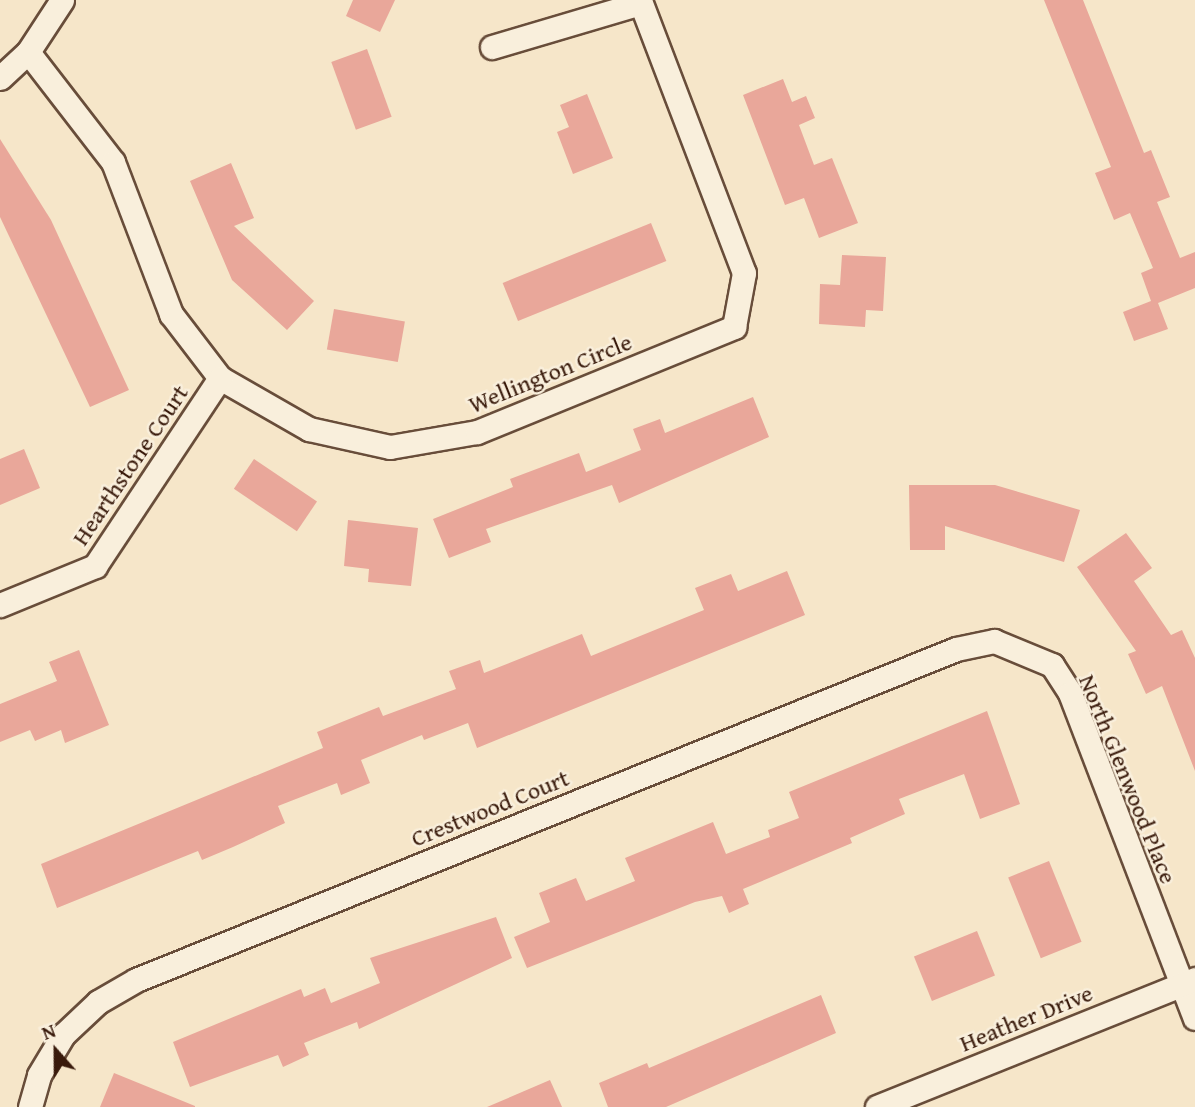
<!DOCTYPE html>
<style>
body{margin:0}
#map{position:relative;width:1195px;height:1107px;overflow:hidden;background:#f6e6c9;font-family:"Gentium Book Plus",serif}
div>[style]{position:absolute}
.building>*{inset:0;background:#e9a79a;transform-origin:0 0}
.roads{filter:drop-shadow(2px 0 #684d3a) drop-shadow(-2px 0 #684d3a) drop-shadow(0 2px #684d3a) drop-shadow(0 -2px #684d3a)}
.minor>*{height:23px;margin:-11.5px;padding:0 11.5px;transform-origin:11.5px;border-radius:11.5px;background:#f9efdc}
span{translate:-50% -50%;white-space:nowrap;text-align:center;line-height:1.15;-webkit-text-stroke:5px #f9efdc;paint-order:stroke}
.street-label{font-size:24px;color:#391a0b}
.north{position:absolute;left:21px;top:1016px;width:70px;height:70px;-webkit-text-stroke:5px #f9efdc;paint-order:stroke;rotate:339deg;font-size:19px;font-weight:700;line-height:28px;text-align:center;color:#391a0b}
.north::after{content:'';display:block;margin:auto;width:24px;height:32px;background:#391a0b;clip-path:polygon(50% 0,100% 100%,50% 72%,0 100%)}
</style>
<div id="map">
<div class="building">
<div style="clip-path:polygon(353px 0,395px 0,380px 32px,346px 16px)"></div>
<div style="clip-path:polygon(1044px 0,1083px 0,1144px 153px,1151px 150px,1170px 197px,1157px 202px,1180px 258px,1195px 252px,1195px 288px,1158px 303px,1168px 329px,1134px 341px,1123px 312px,1151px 301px,1141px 273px,1153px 268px,1130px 213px,1114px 220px,1095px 173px,1111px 167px)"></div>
<div style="left:367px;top:49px;width:72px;height:38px;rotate:70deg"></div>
<div style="clip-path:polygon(783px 79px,792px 102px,806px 96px,815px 118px,799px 125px,814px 165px,832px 158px,858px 223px,819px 238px,804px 198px,785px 205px,743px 95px)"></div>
<div style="clip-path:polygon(587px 94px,613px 158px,573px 174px,557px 132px,569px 127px,560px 105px)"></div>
<div style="clip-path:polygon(0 139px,51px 220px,129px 390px,90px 407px,0 217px)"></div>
<div style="clip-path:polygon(231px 163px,254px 218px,234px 226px,314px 301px,287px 330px,232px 280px,190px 181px)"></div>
<div style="left:651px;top:223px;width:41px;height:160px;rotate:68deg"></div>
<div style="clip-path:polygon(842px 255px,886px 257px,883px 311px,866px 310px,865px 327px,819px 324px,820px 284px,840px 285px)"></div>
<div style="left:334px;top:309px;width:72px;height:41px;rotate:10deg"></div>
<div style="clip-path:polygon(753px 397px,769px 437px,619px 503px,612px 485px,486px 529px,491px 542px,449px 558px,433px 519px,513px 487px,510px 479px,579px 453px,586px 472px,641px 450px,633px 429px,660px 419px,665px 433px)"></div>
<div style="clip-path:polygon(24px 449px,40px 488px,0 505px,0 459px)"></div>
<div style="left:254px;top:459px;width:76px;height:36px;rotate:34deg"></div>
<div style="clip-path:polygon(909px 485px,995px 485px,1080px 510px,1064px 562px,945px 526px,945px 550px,910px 550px)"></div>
<div style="clip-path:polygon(348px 520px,418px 528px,411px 586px,368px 582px,369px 569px,344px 566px)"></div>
<div style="clip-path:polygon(1126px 533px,1152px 568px,1134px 581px,1171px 635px,1182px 630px,1195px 658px,1195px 771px,1162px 686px,1146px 694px,1128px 654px,1136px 651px,1077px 567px)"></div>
<div style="clip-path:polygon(787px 571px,805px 615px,477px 748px,468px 723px,424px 740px,422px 735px,361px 760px,370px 783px,341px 795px,337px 783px,278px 806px,285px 823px,233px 847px,202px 860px,198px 851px,57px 908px,41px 864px,323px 748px,317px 732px,379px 707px,383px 716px,456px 689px,449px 671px,480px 660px,484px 673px,582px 634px,591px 656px,704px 610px,695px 588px,731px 574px,738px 591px)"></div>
<div style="clip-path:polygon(79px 650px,109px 725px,65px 743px,61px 730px,35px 741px,30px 730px,0 742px,0 704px,57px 681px,49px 662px)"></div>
<div style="clip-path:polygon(987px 711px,1020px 804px,980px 819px,964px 774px,899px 799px,905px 814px,850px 838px,852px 843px,743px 889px,749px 904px,729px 913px,722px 896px,695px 902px,527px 968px,514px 937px,550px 922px,539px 893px,576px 878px,586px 901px,635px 881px,625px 858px,713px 822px,726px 854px,770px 837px,768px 830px,799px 818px,789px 792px)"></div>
<div style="left:1049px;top:861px;width:87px;height:44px;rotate:68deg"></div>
<div style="clip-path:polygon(496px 917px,512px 958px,359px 1029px,357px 1022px,304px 1043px,309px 1055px,283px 1067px,278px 1055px,190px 1087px,173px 1042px,301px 989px,304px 997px,325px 988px,331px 1003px,380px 983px,370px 958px)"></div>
<div style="left:977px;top:931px;width:48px;height:68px;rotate:68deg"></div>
<div style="clip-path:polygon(821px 995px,836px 1033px,666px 1107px,608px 1107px,599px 1083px,647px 1063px,649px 1068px)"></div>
<div style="clip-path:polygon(114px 1073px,195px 1106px,195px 1107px,100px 1107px)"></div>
<div style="clip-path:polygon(550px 1080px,562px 1107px,487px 1107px)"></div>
</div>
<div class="roads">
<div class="minor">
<div style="left:492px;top:47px;width:155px;rotate:-16.5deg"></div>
<div style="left:28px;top:52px;width:139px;rotate:52.3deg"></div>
<div style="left:113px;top:162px;width:163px;rotate:69.1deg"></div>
<div style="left:171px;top:314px;width:81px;rotate:52.6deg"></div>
<div style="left:220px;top:378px;width:103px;rotate:29.8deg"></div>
<div style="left:309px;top:429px;width:83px;rotate:12.5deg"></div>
<div style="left:390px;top:447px;width:88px;rotate:-9.8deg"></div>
<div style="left:477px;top:432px;width:278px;rotate:-22.2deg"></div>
<div style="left:734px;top:327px;width:55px;rotate:-79.5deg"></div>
<div style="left:744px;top:273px;width:292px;rotate:-110.9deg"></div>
<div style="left:0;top:78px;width:38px;rotate:-43deg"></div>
<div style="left:28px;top:52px;width:62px;rotate:-56.8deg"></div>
<div style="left:0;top:605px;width:103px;rotate:-22.3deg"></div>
<div style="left:95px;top:566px;width:226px;rotate:-56.4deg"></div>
<div style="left:30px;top:1107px;width:33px;rotate:-74deg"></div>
<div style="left:39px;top:1075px;width:47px;rotate:-59deg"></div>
<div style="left:63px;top:1035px;width:48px;rotate:-43.3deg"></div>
<div style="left:98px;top:1002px;width:44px;rotate:-30.1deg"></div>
<div style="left:136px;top:980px;width:884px;rotate:-21.98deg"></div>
<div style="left:956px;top:649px;width:39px;rotate:-12deg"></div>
<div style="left:994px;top:641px;width:63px;rotate:22.5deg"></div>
<div style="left:1052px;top:665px;width:33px;rotate:57deg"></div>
<div style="left:1070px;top:693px;width:348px;rotate:69deg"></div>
<div style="left:877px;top:1107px;width:343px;rotate:-21.9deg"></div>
</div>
</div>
<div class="street-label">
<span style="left:550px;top:373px;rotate:-22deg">Wellington Circle</span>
<span style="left:130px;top:465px;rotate:-56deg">Hearthstone Court</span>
<span style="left:1128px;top:779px;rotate:68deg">North Glenwood Place</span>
<span style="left:490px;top:808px;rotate:-22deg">Crestwood Court</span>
<span style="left:1026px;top:1018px;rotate:-22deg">Heather Drive</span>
</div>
<div class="north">N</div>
</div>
